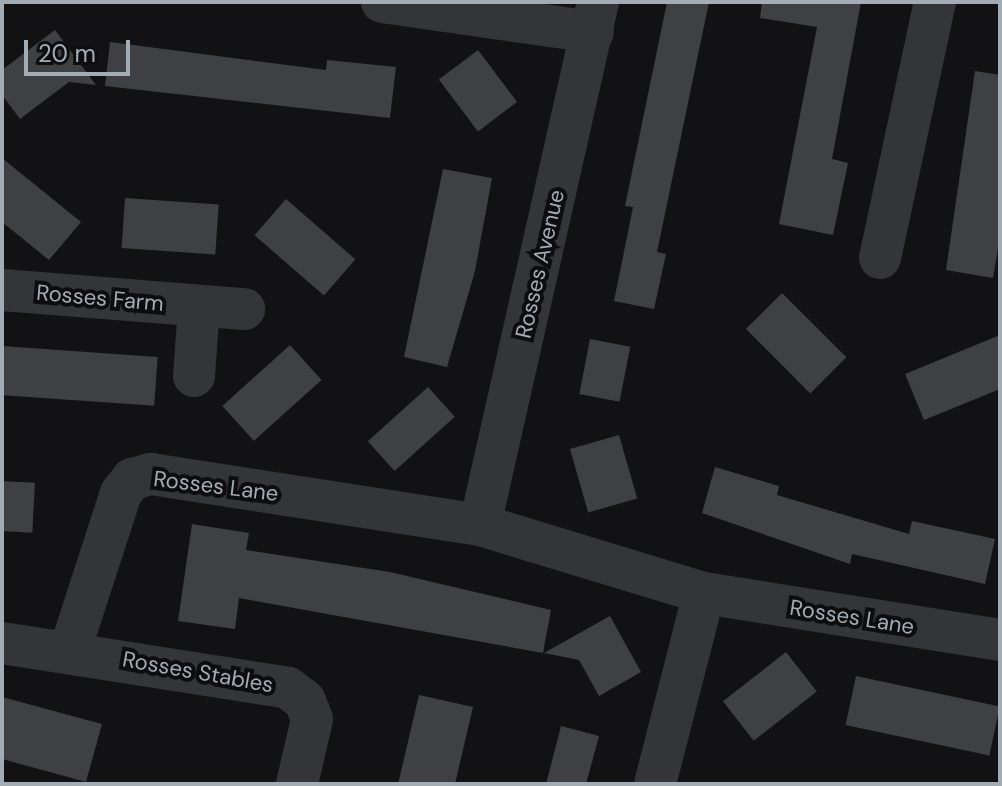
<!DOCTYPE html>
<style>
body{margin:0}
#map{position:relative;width:1002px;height:786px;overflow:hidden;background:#121214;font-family:"DM Sans",sans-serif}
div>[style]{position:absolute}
.building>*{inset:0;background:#3e4044;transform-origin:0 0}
.minor>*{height:42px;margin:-21px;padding:0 21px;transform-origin:21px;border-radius:21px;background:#333539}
span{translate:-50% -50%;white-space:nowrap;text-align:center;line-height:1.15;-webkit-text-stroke:8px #0d0d0f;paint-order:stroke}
.street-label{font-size:22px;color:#a3acb5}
.frame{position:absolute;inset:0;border:4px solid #a3acb5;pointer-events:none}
.scale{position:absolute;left:24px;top:40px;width:106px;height:36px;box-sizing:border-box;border:4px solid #a3acb5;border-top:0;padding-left:10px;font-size:24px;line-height:28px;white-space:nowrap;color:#a3acb5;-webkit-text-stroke:6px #0d0d0f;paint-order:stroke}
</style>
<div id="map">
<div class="building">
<div style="clip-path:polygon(667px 2px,709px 2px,657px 252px,666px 254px,654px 309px,614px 301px,633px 207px,625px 206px)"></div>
<div style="clip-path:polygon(762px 2px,861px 2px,832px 159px,848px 163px,833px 235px,779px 224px,817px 27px,760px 18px)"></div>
<div style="clip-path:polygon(55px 30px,96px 85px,69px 82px,20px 119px,2px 95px,2px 70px)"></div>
<div style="clip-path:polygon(110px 42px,326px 70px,327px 60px,396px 67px,390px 118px,105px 86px)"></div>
<div style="left:478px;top:50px;width:65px;height:49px;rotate:53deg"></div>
<div style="clip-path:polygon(975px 71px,1000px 75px,1000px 236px,993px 278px,946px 270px)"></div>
<div style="clip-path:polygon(2px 158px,81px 222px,49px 260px,2px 222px)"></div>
<div style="clip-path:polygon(443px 169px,492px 178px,475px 271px,447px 367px,404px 357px)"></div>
<div style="left:125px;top:198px;width:94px;height:50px;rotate:4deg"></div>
<div style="left:286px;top:199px;width:92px;height:48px;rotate:41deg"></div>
<div style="left:782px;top:293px;width:91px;height:51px;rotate:45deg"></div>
<div style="clip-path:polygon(1000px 335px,1000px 389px,924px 420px,905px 374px)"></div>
<div style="left:590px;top:339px;width:41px;height:56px;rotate:11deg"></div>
<div style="left:290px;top:345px;width:47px;height:91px;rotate:48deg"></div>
<div style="left:2px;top:346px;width:156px;height:49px;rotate:4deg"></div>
<div style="left:428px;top:387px;width:40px;height:81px;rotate:48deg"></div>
<div style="left:619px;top:435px;width:66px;height:51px;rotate:74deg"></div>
<div style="clip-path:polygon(715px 467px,779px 486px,777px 495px,909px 534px,912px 521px,995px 539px,985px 584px,852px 554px,850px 564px,702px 513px)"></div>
<div style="left:2px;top:481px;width:33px;height:50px;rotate:3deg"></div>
<div style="clip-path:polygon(192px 524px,249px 533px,246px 550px,390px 572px,551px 610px,543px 653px,239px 598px,235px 629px,178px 621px)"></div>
<div style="clip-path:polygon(610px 616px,641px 672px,599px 696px,579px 660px,544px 653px)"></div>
<div style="left:786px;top:652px;width:50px;height:80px;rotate:52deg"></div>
<div style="left:856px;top:676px;width:147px;height:50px;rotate:12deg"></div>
<div style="clip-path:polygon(419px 695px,473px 707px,455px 784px,398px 784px)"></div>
<div style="clip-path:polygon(2px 697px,102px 724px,86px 782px,2px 759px)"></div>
<div style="clip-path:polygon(561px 726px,599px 736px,586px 784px,546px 784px)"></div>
</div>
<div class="minor">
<div style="left:382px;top:2px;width:213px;rotate:8.1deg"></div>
<div style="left:880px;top:258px;width:262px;rotate:-77.9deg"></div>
<div style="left:2px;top:290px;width:243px;rotate:4.5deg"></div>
<div style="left:194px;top:376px;width:70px;rotate:-85.9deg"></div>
<div style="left:480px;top:525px;width:536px;rotate:-77.29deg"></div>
<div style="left:2px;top:643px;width:290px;rotate:8.9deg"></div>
<div style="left:288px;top:688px;width:21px;rotate:37deg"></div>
<div style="left:305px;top:701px;width:19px;rotate:69deg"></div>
<div style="left:312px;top:719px;width:67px;rotate:103deg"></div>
<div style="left:70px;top:650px;width:165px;rotate:-72deg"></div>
<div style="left:121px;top:493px;width:18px;rotate:-52deg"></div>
<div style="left:132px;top:479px;width:20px;rotate:-15deg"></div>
<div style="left:151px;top:474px;width:333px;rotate:8.8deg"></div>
<div style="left:480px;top:525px;width:234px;rotate:16.9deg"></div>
<div style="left:704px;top:593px;width:300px;rotate:9deg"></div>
<div style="left:655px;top:784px;width:197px;rotate:-75.6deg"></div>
</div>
<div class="street-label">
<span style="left:540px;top:264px;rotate:-77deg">Rosses Avenue</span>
<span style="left:100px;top:298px;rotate:5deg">Rosses Farm</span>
<span style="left:216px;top:486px;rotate:7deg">Rosses Lane</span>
<span style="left:852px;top:617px;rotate:9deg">Rosses Lane</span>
<span style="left:198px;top:672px;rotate:10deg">Rosses Stables</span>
</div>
<div class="frame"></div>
<div class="scale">20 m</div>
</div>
